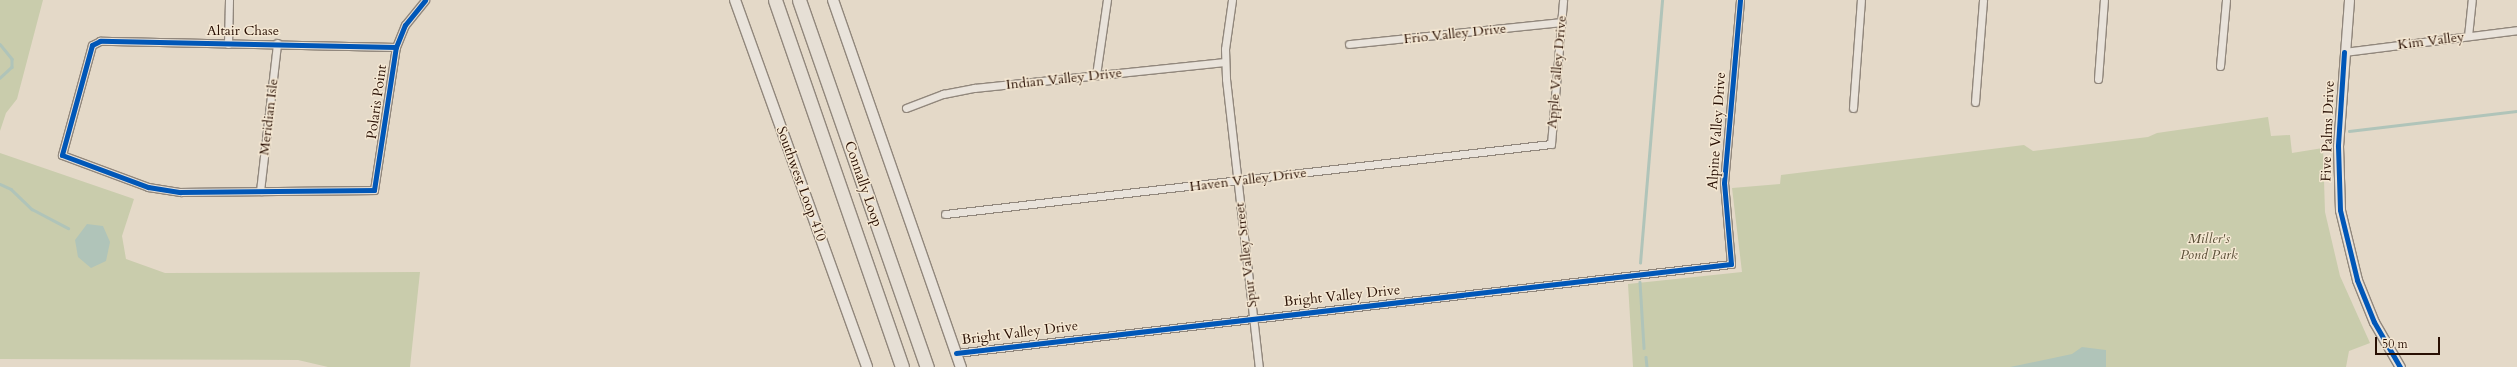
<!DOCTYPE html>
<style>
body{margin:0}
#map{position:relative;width:2517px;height:367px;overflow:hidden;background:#e4d9c8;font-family:Cardo,serif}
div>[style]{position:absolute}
.green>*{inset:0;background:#c9ccac}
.water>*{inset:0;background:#b0c4b9}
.stream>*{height:2.5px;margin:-1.25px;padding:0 1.25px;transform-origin:1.25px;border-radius:1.25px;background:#b0c4b9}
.roads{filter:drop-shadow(1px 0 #91877c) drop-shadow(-1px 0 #91877c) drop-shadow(0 1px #91877c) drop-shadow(0 -1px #91877c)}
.minor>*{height:7px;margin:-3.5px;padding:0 3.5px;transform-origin:3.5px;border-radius:3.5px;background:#e9e3db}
.tertiary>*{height:9px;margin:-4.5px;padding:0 4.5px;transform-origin:4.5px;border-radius:4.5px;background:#e9e3db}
.secondary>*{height:10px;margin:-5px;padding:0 5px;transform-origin:5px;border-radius:5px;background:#e9e3db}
.motorway>*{height:13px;margin:-6.5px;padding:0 6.5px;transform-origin:6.5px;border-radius:6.5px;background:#e6dfd5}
.cycleway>*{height:5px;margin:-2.5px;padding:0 2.5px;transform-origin:2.5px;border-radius:2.5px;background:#0057b8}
span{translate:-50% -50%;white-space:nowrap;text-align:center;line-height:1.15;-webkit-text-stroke:3px #f5e8d3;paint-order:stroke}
.street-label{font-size:14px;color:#280f03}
.park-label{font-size:14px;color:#594e36;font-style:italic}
.scale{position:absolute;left:2375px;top:337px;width:65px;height:18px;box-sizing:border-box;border:2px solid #280f03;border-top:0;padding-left:5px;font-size:12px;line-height:14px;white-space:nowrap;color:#280f03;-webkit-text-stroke:3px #f5e8d3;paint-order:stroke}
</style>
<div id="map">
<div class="green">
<div style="clip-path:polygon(0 0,43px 0,17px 99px,6px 113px,0 131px)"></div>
<div style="clip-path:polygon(2268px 117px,2271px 136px,2290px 135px,2292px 153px,2323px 148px,2325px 212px,2340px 276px,2370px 343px,2349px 351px,2346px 367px,1633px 367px,1628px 284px,1742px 272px,1732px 188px,1780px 184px,1781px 175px,2024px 145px,2033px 151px,2148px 137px,2157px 133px)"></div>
<div style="clip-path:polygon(0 153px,134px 199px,122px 236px,126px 259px,165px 273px,420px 272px,410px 367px,328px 367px,298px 360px,0 359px)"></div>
</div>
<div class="water">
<div style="clip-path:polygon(87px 224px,103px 226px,110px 242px,106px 261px,91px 268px,78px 257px,75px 240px)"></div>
<div style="clip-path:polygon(2082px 347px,2106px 350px,2106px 367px,2010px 367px,2072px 354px)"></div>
</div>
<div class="stream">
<div style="left:0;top:44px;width:19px;rotate:51deg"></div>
<div style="left:12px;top:59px;width:8px;rotate:90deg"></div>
<div style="left:12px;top:67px;width:16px;rotate:137deg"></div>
<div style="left:2349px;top:131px;width:169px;rotate:-6.8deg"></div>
<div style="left:0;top:184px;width:12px;rotate:24deg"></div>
<div style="left:11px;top:189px;width:29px;rotate:44deg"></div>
<div style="left:32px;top:209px;width:41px;rotate:27.8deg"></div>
<div style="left:1640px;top:263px;width:264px;rotate:-85.2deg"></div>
<div style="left:1640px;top:282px;width:66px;rotate:86.5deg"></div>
<div style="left:1646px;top:357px;width:10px;rotate:84deg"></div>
</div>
<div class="roads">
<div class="minor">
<div style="left:1232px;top:0;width:49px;rotate:98.1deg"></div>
<div style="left:1225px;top:49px;width:30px;rotate:88deg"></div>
<div style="left:1226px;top:79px;width:290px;rotate:83.5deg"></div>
<div style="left:2468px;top:36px;width:36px;rotate:-84deg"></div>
<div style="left:228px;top:44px;width:44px;rotate:-88.7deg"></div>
<div style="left:1349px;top:44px;width:213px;rotate:-5.9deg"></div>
<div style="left:396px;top:47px;width:296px;rotate:-178.8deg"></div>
<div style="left:100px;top:41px;width:9px;rotate:153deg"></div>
<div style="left:92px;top:45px;width:114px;rotate:105.3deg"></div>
<div style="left:62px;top:155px;width:92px;rotate:20.4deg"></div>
<div style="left:148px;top:187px;width:33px;rotate:9deg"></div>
<div style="left:181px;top:192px;width:193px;rotate:-0.6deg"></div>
<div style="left:374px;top:190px;width:145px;rotate:-81.3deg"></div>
<div style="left:396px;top:47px;width:24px;rotate:-68deg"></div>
<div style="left:405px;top:25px;width:32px;rotate:-51deg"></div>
<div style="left:2344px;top:52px;width:174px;rotate:-7.2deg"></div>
<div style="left:2220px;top:66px;width:66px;rotate:-84.8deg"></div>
<div style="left:1096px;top:75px;width:76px;rotate:-81.7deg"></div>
<div style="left:2098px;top:79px;width:79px;rotate:-85.7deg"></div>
<div style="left:1975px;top:102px;width:102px;rotate:-85.5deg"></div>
<div style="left:906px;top:108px;width:40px;rotate:-21deg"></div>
<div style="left:943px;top:94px;width:32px;rotate:-11deg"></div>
<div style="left:974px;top:88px;width:252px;rotate:-5.9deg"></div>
<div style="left:1853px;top:108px;width:108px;rotate:-85.8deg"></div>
<div style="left:260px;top:191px;width:149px;rotate:-83.4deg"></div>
<div style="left:945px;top:214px;width:610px;rotate:-6.59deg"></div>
<div style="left:1551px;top:144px;width:144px;rotate:-85.2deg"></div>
<div style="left:956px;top:353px;width:780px;rotate:-6.55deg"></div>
<div style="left:1731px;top:264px;width:81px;rotate:-94.9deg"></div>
<div style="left:1724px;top:183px;width:184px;rotate:-85deg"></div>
</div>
<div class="tertiary">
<div style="left:2349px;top:0;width:146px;rotate:94.3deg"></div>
<div style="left:2338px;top:146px;width:64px;rotate:88.2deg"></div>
<div style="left:2340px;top:210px;width:72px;rotate:76.3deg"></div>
<div style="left:2357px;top:280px;width:45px;rotate:68deg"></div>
<div style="left:2374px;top:322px;width:52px;rotate:60deg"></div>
</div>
<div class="secondary">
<div style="left:735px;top:0;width:390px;rotate:70.2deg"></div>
<div style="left:833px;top:0;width:389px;rotate:70.8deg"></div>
</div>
<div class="motorway">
<div style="left:775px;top:0;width:388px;rotate:70.9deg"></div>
<div style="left:799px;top:0;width:389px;rotate:70.8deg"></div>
</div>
</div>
<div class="cycleway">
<div style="left:396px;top:47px;width:296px;rotate:-178.8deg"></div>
<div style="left:100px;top:41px;width:9px;rotate:153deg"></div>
<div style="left:92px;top:45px;width:114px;rotate:105.3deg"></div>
<div style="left:62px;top:155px;width:92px;rotate:20.4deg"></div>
<div style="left:148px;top:187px;width:33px;rotate:9deg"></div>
<div style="left:181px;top:192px;width:193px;rotate:-0.6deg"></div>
<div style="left:374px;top:190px;width:145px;rotate:-81.3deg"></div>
<div style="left:396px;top:47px;width:24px;rotate:-68deg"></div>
<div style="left:405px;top:25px;width:32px;rotate:-51deg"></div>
<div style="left:2344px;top:52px;width:94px;rotate:93.7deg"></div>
<div style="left:2338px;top:146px;width:64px;rotate:88.2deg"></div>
<div style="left:2340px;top:210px;width:72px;rotate:76.3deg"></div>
<div style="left:2357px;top:280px;width:45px;rotate:68deg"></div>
<div style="left:2374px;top:322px;width:52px;rotate:60deg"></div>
<div style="left:956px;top:353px;width:780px;rotate:-6.55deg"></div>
<div style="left:1731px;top:264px;width:81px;rotate:-94.9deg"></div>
<div style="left:1724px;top:183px;width:184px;rotate:-85deg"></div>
</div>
<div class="street-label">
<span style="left:243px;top:31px">Altair Chase</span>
<span style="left:1455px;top:34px;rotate:-6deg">Frio Valley Drive</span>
<span style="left:2431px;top:41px;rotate:-7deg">Kim Valley</span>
<span style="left:1557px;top:72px;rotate:-85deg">Apple Valley Drive</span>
<span style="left:1064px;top:79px;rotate:-6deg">Indian Valley Drive</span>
<span style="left:377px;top:102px;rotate:-82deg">Polaris Point</span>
<span style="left:269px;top:117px;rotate:-83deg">Meridian Isle</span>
<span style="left:1717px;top:131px;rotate:-86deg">Alpine Valley Drive</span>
<span style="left:2328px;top:131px;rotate:-88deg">Five Palms Drive</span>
<span style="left:1248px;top:180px;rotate:-7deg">Haven Valley Drive</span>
<span style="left:801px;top:184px;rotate:70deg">Southwest Loop 410</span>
<span style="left:863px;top:184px;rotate:71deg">Connally Loop</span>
<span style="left:1246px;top:255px;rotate:-97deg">Spur Valley Street</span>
<span style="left:1342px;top:296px;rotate:-6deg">Bright Valley Drive</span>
<span style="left:1020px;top:333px;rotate:-7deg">Bright Valley Drive</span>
</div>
<div class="park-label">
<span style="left:2209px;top:247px">Miller's<br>Pond Park</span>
</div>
<div class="scale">50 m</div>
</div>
